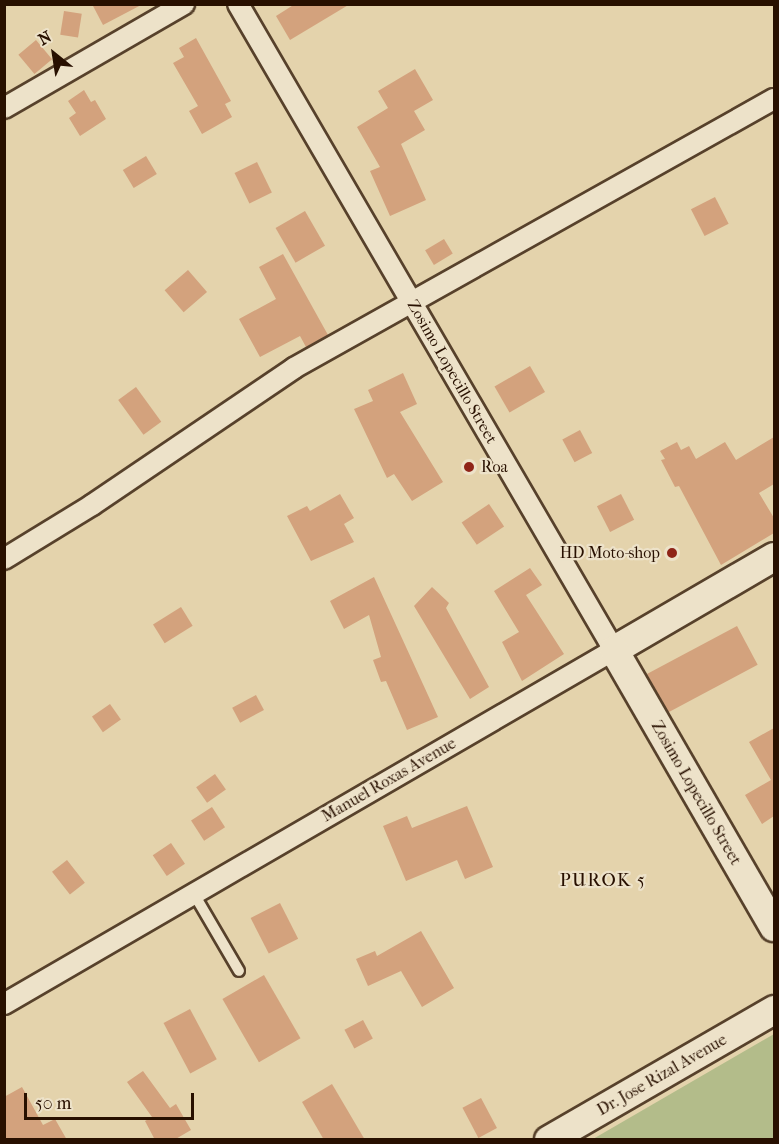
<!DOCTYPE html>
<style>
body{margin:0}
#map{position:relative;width:779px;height:1144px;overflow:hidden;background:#e4d3ac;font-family:"IM FELL French Canon",serif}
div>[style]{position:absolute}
.green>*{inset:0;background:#b3bc8a}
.building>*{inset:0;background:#d3a27d;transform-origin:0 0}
.roads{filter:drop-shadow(2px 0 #57412b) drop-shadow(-2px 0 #57412b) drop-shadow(0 2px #57412b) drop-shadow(0 -2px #57412b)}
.service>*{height:10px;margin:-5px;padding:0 5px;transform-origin:5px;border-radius:5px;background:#ede2c9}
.minor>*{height:20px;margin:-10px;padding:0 10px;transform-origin:10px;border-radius:10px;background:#ede2c9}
.secondary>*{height:28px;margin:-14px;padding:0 14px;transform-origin:14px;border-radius:14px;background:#ede2c9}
.dots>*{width:16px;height:16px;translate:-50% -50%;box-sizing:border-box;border:3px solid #ede2c9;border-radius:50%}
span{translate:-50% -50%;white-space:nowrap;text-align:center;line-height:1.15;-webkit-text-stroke:4.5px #ede2c9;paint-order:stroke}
.street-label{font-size:16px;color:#281000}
.poi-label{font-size:16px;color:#281000}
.left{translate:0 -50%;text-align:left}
.right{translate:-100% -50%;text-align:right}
.neighbourhood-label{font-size:18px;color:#281000;letter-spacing:1.5px}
.frame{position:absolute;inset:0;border:6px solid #281000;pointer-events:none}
.north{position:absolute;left:24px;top:24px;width:60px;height:60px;-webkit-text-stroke:4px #ede2c9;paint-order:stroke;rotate:330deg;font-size:16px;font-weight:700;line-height:24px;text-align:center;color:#281000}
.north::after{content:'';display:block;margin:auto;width:21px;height:27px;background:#281000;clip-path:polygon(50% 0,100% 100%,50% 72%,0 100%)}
.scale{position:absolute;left:24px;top:1093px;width:170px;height:27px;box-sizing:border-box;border:3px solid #281000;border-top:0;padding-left:8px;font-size:18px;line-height:21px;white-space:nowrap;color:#281000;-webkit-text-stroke:4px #ede2c9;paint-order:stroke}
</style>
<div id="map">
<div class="green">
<div style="clip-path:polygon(774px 1034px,774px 1139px,592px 1139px,593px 1139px)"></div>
</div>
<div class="building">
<div style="clip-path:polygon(92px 4px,143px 4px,103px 25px)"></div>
<div style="clip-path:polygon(295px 4px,350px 4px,290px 40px,276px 16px)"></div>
<div style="left:64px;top:11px;width:18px;height:24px;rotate:9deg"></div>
<div style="clip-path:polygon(196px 38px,231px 101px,225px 104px,232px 117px,202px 134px,189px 111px,198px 106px,173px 63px,184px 57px,179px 48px)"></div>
<div style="left:36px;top:40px;width:25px;height:23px;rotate:50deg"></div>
<div style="clip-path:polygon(415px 69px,433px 100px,414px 111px,425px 130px,401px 144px,426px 200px,390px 216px,370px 171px,380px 167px,357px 127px,388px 108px,378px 91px)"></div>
<div style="clip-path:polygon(84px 90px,91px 102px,95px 100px,106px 119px,80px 136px,69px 118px,76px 113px,68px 101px)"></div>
<div style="left:146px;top:156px;width:21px;height:27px;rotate:59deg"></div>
<div style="left:257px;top:162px;width:34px;height:25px;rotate:64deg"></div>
<div style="left:715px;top:197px;width:30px;height:27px;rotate:63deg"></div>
<div style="left:305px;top:211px;width:40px;height:34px;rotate:60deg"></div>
<div style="left:444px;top:239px;width:17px;height:22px;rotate:59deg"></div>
<div style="clip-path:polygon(283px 254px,328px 335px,306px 347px,300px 336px,260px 357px,239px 319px,276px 299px,259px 267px)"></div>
<div style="left:188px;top:270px;width:29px;height:31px;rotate:49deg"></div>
<div style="left:530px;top:366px;width:30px;height:41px;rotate:60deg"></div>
<div style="clip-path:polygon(403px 373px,417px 404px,400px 412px,443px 482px,412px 501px,394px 474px,387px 478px,354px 409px,373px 401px,368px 390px)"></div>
<div style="left:136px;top:387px;width:43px;height:22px;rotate:54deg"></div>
<div style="left:580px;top:430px;width:26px;height:20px;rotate:62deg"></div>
<div style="clip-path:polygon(774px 437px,774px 484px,759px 493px,774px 518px,774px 533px,721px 565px,679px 486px,675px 487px,661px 460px,665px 459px,660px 451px,677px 442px,681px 450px,689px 446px,696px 459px,725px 442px,736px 460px)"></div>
<div style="clip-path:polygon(340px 494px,354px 518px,344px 524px,354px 542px,311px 561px,287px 516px,307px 506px,310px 511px)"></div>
<div style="left:621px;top:494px;width:29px;height:27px;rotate:63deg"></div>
<div style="left:489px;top:504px;width:27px;height:33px;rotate:56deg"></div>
<div style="clip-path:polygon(530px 568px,542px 585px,526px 595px,564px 654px,522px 681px,502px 642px,519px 632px,494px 591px)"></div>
<div style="clip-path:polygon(374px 577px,438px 717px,407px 730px,386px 681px,381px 682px,373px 660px,381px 657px,369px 615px,344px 629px,330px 601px)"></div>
<div style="clip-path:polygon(432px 587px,449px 603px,446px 608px,489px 687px,470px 699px,414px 606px)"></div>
<div style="left:181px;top:607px;width:22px;height:33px;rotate:58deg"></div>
<div style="left:737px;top:626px;width:44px;height:102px;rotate:62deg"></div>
<div style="left:256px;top:695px;width:17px;height:27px;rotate:62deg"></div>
<div style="left:110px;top:704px;width:19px;height:22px;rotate:55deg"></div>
<div style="clip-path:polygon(774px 728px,774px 816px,762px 824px,745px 795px,771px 780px,749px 742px)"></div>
<div style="left:215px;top:774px;width:19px;height:23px;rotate:55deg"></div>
<div style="clip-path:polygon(467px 806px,493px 867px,465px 879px,457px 860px,406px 881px,383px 826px,407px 816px,412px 828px)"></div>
<div style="left:212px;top:807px;width:24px;height:25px;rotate:57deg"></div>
<div style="left:171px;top:843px;width:25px;height:22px;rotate:56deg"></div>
<div style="left:67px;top:860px;width:29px;height:19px;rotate:52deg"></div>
<div style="left:280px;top:903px;width:40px;height:33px;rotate:63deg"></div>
<div style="clip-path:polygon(421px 931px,454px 988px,422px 1007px,401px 971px,368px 986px,356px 959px,375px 951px,377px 956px)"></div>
<div style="left:264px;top:975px;width:73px;height:48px;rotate:60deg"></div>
<div style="left:190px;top:1009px;width:57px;height:30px;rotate:62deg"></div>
<div style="left:363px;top:1020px;width:21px;height:21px;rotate:62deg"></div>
<div style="clip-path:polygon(143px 1071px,170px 1108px,176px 1104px,191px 1130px,174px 1140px,155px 1140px,145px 1121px,152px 1117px,127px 1082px)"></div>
<div style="clip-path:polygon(332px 1084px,365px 1140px,324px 1140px,302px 1102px)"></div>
<div style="clip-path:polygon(22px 1087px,43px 1125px,55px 1119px,67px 1140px,4px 1140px,4px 1097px)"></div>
<div style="left:481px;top:1098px;width:34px;height:21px;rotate:62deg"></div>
</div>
<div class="roads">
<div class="service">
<div style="left:194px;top:894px;width:89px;rotate:59.7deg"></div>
</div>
<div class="minor">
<div style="left:4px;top:108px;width:208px;rotate:-30deg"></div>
<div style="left:4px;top:559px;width:103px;rotate:-31.5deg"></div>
<div style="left:92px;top:505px;width:244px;rotate:-34.1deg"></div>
<div style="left:294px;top:368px;width:550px;rotate:-29.27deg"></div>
<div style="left:4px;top:1004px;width:705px;rotate:-30.13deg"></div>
<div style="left:614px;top:650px;width:747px;rotate:-120.2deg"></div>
</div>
<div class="secondary">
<div style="left:774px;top:557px;width:185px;rotate:149.8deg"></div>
<div style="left:614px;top:650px;width:320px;rotate:60deg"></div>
<div style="left:549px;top:1140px;width:260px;rotate:-30deg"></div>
</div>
</div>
<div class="dots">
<div style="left:469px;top:467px;background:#8f2418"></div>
<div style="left:672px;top:553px;background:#8f2418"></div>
</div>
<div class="street-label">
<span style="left:452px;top:372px;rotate:60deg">Zosimo Lopecillo Street</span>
<span style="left:389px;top:780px;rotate:-30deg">Manuel Roxas Avenue</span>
<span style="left:696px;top:793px;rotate:60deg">Zosimo Lopecillo Street</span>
<span style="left:662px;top:1075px;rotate:-30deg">Dr. Jose Rizal Avenue</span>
</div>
<div class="poi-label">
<span class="left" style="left:481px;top:467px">Roa</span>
<span class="right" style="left:660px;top:553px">HD Moto-shop</span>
</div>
<div class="neighbourhood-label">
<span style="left:603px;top:881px">PUROK 5</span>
</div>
<div class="frame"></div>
<div class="north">N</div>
<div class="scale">50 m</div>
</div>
